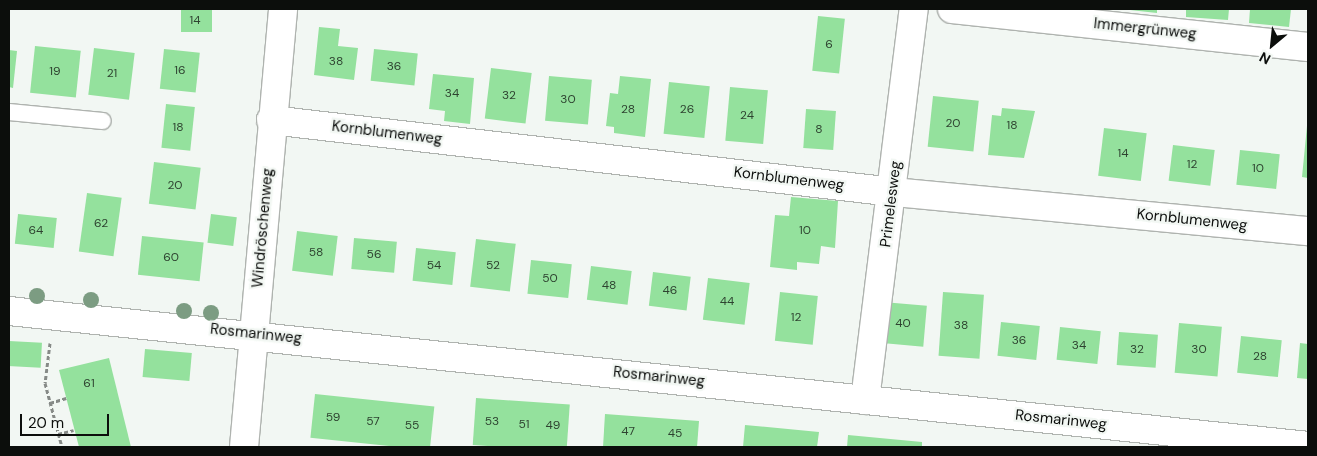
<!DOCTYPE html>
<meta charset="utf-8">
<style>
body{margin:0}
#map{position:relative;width:1317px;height:456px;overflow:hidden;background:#f2f7f3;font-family:"DM Sans",sans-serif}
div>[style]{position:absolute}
.building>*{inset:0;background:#94e19d;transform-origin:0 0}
.path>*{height:3px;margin-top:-1.5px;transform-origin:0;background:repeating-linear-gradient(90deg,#868a87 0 4px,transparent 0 6.5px)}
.roads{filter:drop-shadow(1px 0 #afb3af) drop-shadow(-1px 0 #afb3af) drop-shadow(0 1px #afb3af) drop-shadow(0 -1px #afb3af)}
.lane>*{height:16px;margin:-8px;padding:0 8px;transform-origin:8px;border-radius:8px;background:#fff}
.street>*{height:28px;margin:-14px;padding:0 14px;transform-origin:14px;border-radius:14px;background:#fff}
.trees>*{width:16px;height:16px;margin:-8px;border-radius:50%;background:#7c9c82}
span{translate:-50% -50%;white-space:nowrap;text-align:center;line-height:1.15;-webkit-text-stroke:4.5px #f2f7f3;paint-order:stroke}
.number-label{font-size:12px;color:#2e4330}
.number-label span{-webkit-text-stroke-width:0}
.street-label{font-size:15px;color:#0c0e0c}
.frame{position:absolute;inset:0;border:10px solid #0c0e0c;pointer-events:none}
.north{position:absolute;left:1247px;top:20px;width:50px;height:50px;-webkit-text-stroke:4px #f2f7f3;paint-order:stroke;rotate:208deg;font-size:14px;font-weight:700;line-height:20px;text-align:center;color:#0c0e0c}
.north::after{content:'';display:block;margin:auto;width:18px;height:22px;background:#0c0e0c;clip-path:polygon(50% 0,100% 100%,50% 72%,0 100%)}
.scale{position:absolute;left:20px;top:414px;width:89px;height:22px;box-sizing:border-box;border:2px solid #0c0e0c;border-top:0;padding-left:6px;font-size:15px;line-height:18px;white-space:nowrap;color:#0c0e0c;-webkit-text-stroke:4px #f2f7f3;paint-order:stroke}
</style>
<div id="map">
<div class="building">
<div style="left:181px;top:9px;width:31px;height:23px"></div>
<div style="clip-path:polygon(1121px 9px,1157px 9px,1157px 13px)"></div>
<div style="clip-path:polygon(1186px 9px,1229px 9px,1228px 20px,1186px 17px)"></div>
<div style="clip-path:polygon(1250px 9px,1291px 9px,1289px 27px,1249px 23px)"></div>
<div style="left:818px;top:16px;width:27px;height:55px;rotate:6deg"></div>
<div style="clip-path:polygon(319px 27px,340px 29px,338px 46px,358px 48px,354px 80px,314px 75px)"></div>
<div style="left:35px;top:46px;width:46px;height:47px;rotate:6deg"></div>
<div style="left:94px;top:48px;width:41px;height:47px;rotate:7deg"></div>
<div style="left:164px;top:49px;width:36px;height:40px;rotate:6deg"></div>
<div style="left:374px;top:49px;width:44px;height:32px;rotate:6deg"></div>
<div style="clip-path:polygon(9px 50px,17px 51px,13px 88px,9px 87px)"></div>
<div style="left:491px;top:68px;width:41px;height:51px;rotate:7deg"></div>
<div style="clip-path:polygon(433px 74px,474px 78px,470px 124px,444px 121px,445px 111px,429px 109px)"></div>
<div style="left:549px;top:76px;width:43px;height:45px;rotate:5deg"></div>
<div style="clip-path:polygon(620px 76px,651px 79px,645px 137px,614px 133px,614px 127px,606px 126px,610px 93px,618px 94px)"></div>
<div style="left:669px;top:82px;width:41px;height:52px;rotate:6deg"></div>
<div style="left:730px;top:87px;width:38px;height:54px;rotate:5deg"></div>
<div style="left:933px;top:96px;width:46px;height:51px;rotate:6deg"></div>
<div style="left:166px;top:104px;width:29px;height:44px;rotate:6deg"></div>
<div style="clip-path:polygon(1002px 108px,1035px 111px,1024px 158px,988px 155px,992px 115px,1001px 116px)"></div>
<div style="left:806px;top:109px;width:30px;height:39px;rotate:4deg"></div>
<div style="clip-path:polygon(1307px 126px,1308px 126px,1308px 178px,1302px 177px)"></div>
<div style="left:1104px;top:128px;width:43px;height:48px;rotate:7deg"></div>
<div style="left:1173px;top:145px;width:42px;height:36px;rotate:7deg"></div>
<div style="left:1240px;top:150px;width:40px;height:35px;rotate:6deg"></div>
<div style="left:154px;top:162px;width:47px;height:42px;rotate:7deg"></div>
<div style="left:87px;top:193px;width:35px;height:59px;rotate:8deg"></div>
<div style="clip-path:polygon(791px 197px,838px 201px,835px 248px,821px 246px,819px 264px,797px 262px,797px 270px,770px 267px,775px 215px,789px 216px)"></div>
<div style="left:18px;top:214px;width:39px;height:30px;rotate:6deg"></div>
<div style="left:211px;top:214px;width:26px;height:29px;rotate:7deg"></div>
<div style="left:297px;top:231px;width:41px;height:40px;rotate:7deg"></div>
<div style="left:142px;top:236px;width:62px;height:39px;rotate:6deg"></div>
<div style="left:354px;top:238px;width:43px;height:31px;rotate:5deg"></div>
<div style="left:476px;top:239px;width:40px;height:48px;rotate:7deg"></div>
<div style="left:416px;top:248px;width:40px;height:33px;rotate:6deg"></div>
<div style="left:531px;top:260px;width:41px;height:34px;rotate:6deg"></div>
<div style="left:591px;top:266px;width:41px;height:34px;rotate:7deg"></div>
<div style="left:653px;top:272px;width:38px;height:34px;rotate:7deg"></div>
<div style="left:708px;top:278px;width:42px;height:42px;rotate:7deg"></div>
<div style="left:780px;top:292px;width:38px;height:49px;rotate:6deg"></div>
<div style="left:943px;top:292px;width:41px;height:64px;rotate:4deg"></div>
<div style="left:883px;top:302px;width:44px;height:41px;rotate:5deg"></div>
<div style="left:1001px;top:322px;width:39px;height:34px;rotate:6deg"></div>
<div style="left:1179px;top:323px;width:43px;height:50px;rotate:5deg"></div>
<div style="left:1060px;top:327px;width:41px;height:33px;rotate:6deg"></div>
<div style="left:1119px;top:332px;width:39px;height:33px;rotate:4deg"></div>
<div style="left:1241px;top:336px;width:41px;height:37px;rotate:6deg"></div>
<div style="left:9px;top:341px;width:33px;height:25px;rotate:3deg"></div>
<div style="clip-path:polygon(1300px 343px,1308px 344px,1308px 379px,1297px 378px)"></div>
<div style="left:145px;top:349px;width:47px;height:28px;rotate:5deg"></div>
<div style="clip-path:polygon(109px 358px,131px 447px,79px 447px,59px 370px)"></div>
<div style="left:315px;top:394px;width:120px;height:44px;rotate:6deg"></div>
<div style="left:476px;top:398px;width:94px;height:47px;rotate:4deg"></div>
<div style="clip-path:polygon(605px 414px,699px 421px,697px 447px,603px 447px)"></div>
<div style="clip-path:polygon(745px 425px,819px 432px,817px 447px,743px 447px)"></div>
<div style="clip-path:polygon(848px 435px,922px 442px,922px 447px,847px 447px)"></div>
</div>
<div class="path">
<div style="left:50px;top:343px;width:40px;rotate:97.1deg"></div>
<div style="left:45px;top:383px;width:66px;rotate:75.1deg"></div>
<div style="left:50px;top:403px;width:17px;rotate:-17deg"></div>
<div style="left:58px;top:434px;width:16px;rotate:-14deg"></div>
</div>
<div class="roads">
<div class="lane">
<div style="left:9px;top:112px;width:94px;rotate:5.5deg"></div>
</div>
<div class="street">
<div style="left:952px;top:9px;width:358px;rotate:6.1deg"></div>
<div style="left:271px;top:120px;width:626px;rotate:6.6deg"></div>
<div style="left:893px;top:192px;width:417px;rotate:5.4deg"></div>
<div style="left:9px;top:311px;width:1306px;rotate:5.93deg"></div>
<div style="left:865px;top:400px;width:394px;rotate:-82.9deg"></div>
<div style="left:244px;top:447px;width:440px;rotate:-84.9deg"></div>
</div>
</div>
<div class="trees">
<div style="left:37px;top:296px"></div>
<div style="left:91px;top:300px"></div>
<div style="left:184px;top:311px"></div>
<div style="left:211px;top:313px"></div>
</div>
<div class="number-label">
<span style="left:195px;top:21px">14</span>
<span style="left:829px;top:45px">6</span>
<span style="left:336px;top:62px">38</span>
<span style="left:394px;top:67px">36</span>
<span style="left:180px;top:71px">16</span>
<span style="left:55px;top:72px">19</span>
<span style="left:112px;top:74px">21</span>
<span style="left:452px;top:94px">34</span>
<span style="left:509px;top:96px">32</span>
<span style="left:568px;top:100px">30</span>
<span style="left:628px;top:110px">28</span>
<span style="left:687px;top:110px">26</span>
<span style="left:747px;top:116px">24</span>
<span style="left:953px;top:124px">20</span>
<span style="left:1012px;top:126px">18</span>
<span style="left:178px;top:128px">18</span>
<span style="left:819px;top:130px">8</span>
<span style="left:1123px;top:154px">14</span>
<span style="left:1192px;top:165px">12</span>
<span style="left:1258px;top:169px">10</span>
<span style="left:175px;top:186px">20</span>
<span style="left:101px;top:224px">62</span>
<span style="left:36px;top:231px">64</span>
<span style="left:805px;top:231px">10</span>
<span style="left:316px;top:253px">58</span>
<span style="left:374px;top:255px">56</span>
<span style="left:171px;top:258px">60</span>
<span style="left:434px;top:266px">54</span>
<span style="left:493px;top:266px">52</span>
<span style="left:550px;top:279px">50</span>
<span style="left:609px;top:286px">48</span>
<span style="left:670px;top:291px">46</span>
<span style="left:727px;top:302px">44</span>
<span style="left:796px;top:318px">12</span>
<span style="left:903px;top:324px">40</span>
<span style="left:961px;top:326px">38</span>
<span style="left:1019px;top:341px">36</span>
<span style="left:1079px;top:346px">34</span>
<span style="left:1137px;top:350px">32</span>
<span style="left:1199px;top:350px">30</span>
<span style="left:1260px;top:357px">28</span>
<span style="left:89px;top:384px">61</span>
<span style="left:333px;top:418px">59</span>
<span style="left:373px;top:422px">57</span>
<span style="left:492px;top:422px">53</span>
<span style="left:524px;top:425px">51</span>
<span style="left:412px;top:426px">55</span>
<span style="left:553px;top:426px">49</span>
<span style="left:628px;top:432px">47</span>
<span style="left:675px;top:434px">45</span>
</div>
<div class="street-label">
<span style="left:1145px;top:29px;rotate:6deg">Immergrünweg</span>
<span style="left:387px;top:133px;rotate:7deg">Kornblumenweg</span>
<span style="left:789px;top:179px;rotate:7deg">Kornblumenweg</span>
<span style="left:891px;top:204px;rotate:-83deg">Primelesweg</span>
<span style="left:1192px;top:220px;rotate:6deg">Kornblumenweg</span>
<span style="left:263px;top:228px;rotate:-85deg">Windröschenweg</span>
<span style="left:256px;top:334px;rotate:6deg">Rosmarinweg</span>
<span style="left:659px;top:377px;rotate:6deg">Rosmarinweg</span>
<span style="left:1061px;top:420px;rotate:6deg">Rosmarinweg</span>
</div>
<div class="frame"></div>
<div class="north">N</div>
<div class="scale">20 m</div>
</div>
